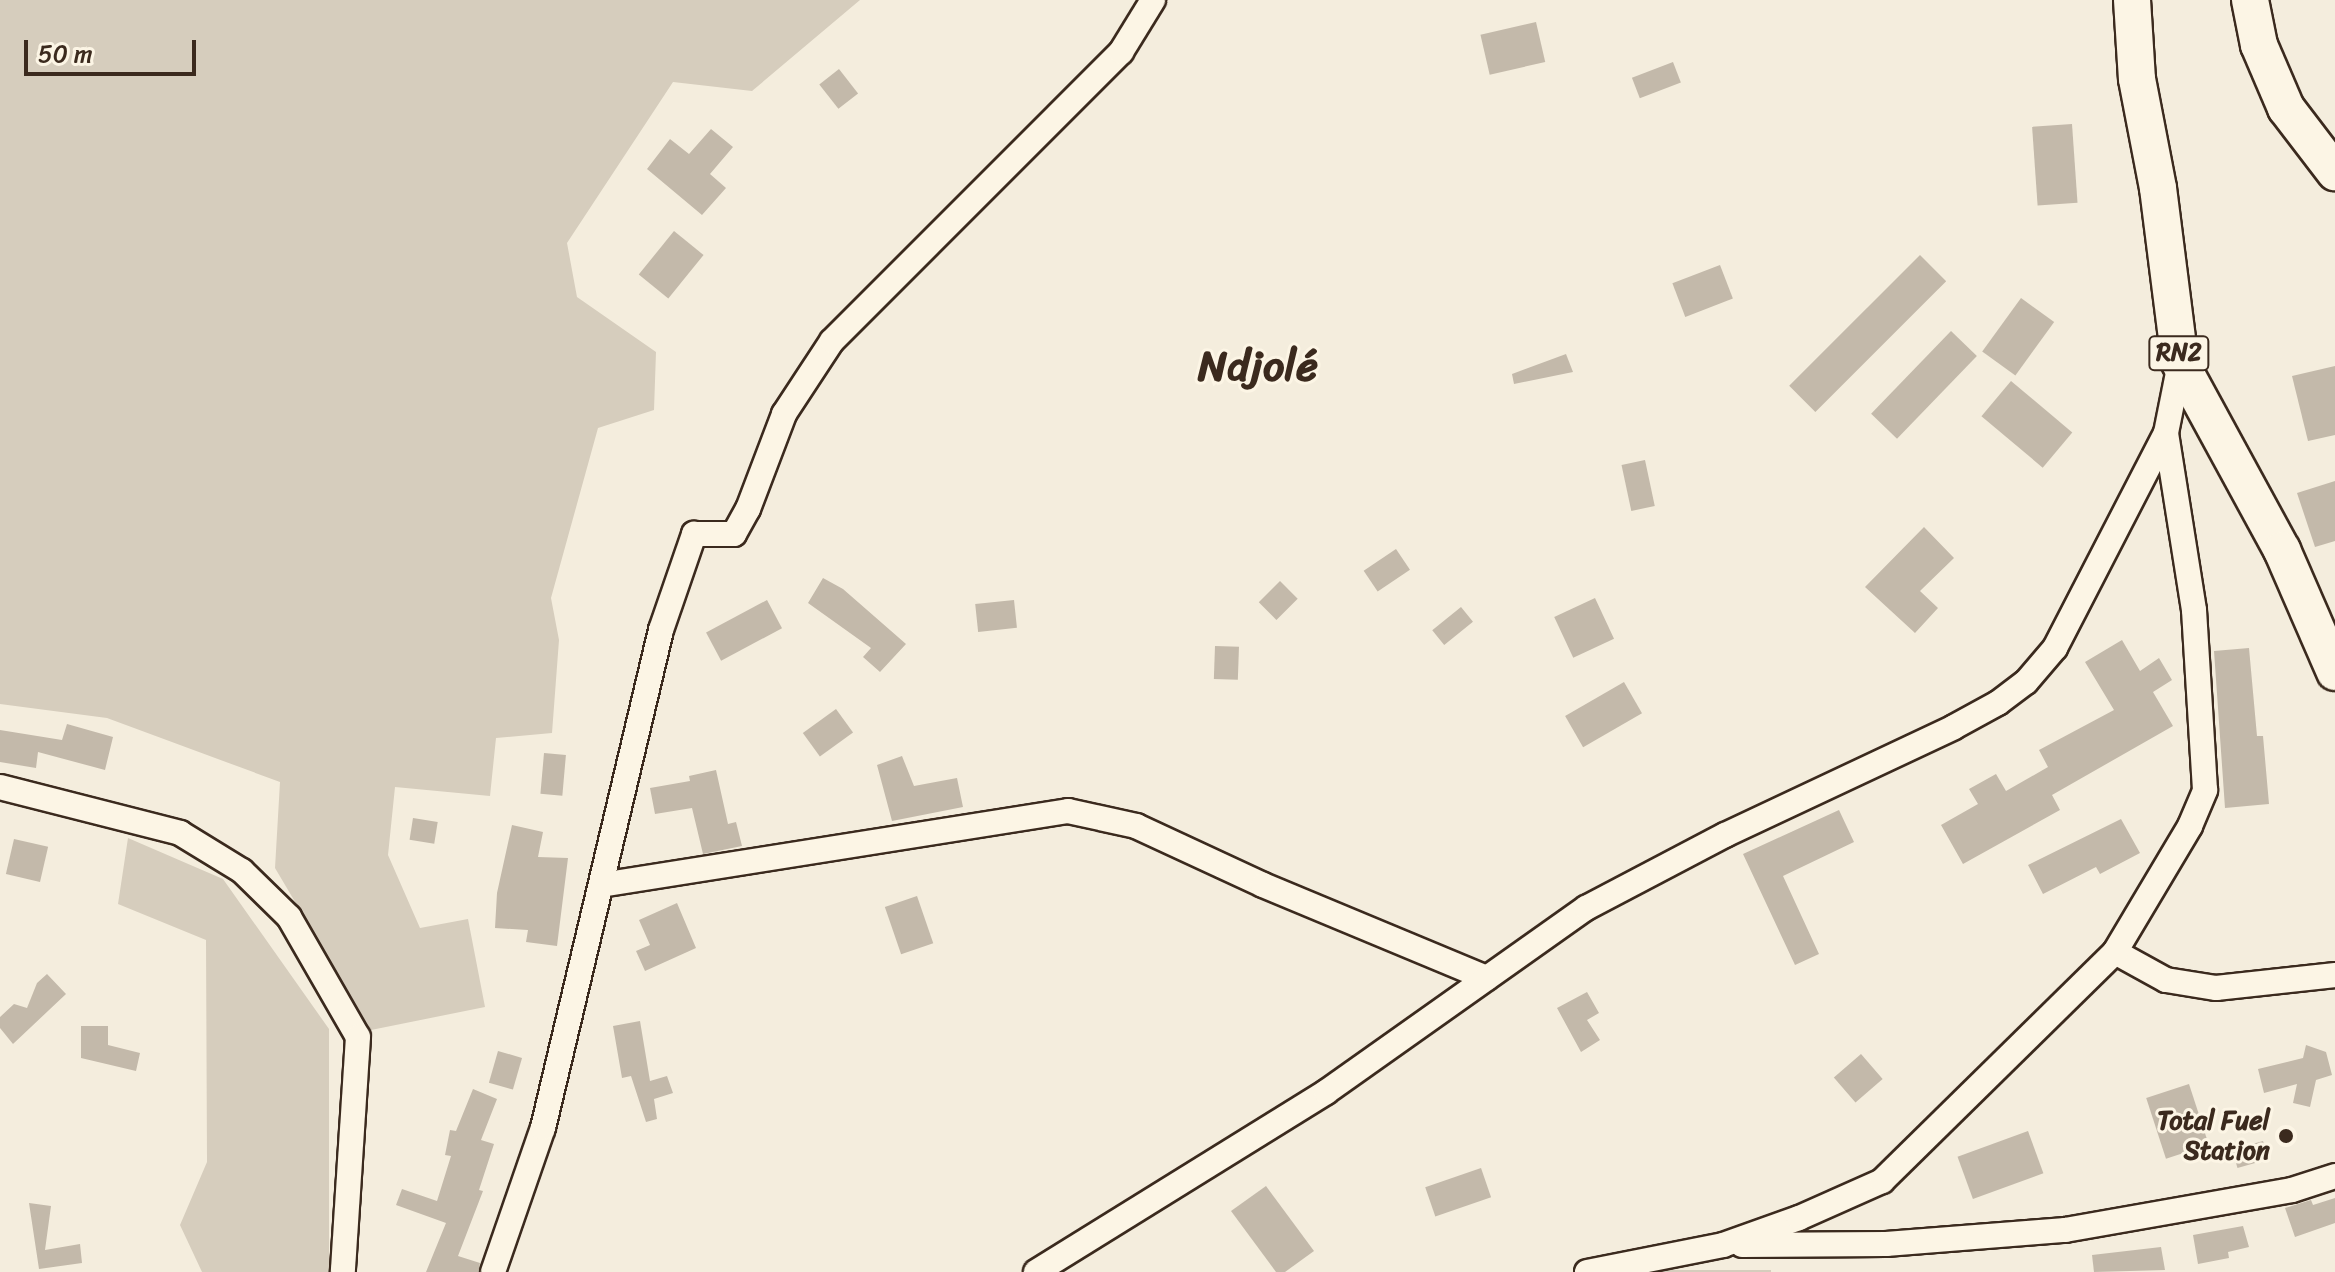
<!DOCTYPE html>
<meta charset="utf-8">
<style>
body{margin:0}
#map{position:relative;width:2335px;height:1272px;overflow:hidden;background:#f4eddd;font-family:Sriracha,sans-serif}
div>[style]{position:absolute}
.green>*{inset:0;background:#d6cdbd;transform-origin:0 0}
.building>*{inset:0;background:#c3b9aa;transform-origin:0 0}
.roads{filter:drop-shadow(2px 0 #3b2a1e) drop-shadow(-2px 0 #3b2a1e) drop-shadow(0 2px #3b2a1e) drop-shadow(0 -2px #3b2a1e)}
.minor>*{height:24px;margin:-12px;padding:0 12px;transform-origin:12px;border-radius:12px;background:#fcf5e5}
.highway>*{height:36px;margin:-18px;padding:0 18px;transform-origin:18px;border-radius:18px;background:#fcf5e5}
.dots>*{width:22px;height:22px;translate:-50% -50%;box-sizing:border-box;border:4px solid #fcf5e5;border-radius:50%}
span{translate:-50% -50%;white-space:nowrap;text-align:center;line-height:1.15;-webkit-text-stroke:6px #fcf5e5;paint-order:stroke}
.shield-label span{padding:2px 6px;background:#fcf5e5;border:2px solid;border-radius:6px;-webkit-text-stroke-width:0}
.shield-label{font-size:24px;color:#3b2a1e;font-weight:700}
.poi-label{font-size:26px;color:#3b2a1e;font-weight:700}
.right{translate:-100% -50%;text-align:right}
.town-label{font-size:42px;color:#3b2a1e;font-weight:700}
.scale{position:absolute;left:24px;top:40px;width:172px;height:36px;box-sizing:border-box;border:4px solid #3b2a1e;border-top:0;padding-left:10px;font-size:24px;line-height:28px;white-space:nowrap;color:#3b2a1e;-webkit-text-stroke:6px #fcf5e5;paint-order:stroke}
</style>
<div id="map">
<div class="green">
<div style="clip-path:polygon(0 0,860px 0,752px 91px,673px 82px,567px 243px,577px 297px,656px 352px,654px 410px,598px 428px,551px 598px,559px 640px,552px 733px,496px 738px,490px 796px,395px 787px,388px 855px,420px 928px,468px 919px,485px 1007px,371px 1030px,275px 868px,280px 782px,107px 718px,0 704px)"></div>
<div style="clip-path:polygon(128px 838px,223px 879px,329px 1029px,329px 1272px,202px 1272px,180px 1225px,207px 1162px,206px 940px,118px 904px)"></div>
<div style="left:1650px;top:1270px;width:121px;height:11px"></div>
</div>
<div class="building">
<div style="left:1536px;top:22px;width:41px;height:57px;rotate:77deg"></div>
<div style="left:1673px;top:62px;width:22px;height:44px;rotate:69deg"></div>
<div style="left:839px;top:69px;width:31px;height:25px;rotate:52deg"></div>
<div style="left:2072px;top:124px;width:79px;height:40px;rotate:86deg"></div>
<div style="clip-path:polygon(711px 129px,733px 147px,710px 174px,726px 188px,702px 215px,647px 169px,670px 139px,689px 154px)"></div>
<div style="left:674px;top:231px;width:38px;height:56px;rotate:39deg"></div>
<div style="left:1920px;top:255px;width:37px;height:185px;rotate:45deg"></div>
<div style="left:1720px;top:265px;width:36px;height:51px;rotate:69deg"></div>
<div style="left:2021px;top:298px;width:41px;height:66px;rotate:36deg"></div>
<div style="left:1951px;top:331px;width:36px;height:115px;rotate:44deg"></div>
<div style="clip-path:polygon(1566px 354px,1573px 372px,1514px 384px,1512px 374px)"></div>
<div style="clip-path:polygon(2335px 366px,2335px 435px,2308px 441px,2292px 376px)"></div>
<div style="left:2011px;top:381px;width:80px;height:46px;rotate:40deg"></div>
<div style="left:1645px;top:460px;width:47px;height:24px;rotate:78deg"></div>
<div style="clip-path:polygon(2335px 481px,2335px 541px,2315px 547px,2297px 493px)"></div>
<div style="clip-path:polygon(1924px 527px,1954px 558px,1920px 591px,1938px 608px,1915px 633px,1865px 587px)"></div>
<div style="left:1396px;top:549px;width:25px;height:39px;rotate:56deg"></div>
<div style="clip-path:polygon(823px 578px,843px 589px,906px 644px,880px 672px,863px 657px,871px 648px,808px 603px)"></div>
<div style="left:1280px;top:581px;width:25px;height:30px;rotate:45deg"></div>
<div style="left:1595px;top:598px;width:45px;height:45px;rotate:65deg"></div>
<div style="left:767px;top:600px;width:32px;height:69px;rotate:62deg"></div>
<div style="left:1014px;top:600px;width:28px;height:39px;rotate:84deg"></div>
<div style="left:1461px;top:607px;width:19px;height:37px;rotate:51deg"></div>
<div style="clip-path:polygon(2122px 640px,2140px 671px,2159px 658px,2172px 680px,2153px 692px,2173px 726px,2052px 795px,2060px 810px,1963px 864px,1941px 825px,1978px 804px,1969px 789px,1996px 774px,2006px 791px,2048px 767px,2039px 750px,2114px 710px,2085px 662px)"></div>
<div style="left:1215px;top:646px;width:24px;height:33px;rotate:2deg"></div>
<div style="clip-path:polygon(2249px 648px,2257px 736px,2263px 736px,2269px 804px,2225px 808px,2214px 651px)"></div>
<div style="left:1624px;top:682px;width:36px;height:68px;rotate:60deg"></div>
<div style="left:836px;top:709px;width:29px;height:41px;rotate:54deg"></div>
<div style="clip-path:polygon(67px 724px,113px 737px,105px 770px,38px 752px,36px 768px,0 762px,0 730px,62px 740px)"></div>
<div style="left:544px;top:753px;width:22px;height:41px;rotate:5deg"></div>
<div style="clip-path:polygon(902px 756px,914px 786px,957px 778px,963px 807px,892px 821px,877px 765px)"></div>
<div style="clip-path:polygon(716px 770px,728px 824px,736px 822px,742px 846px,703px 854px,692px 808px,655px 814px,650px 788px,690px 781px,689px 776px)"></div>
<div style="clip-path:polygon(1839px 810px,1854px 842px,1783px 876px,1819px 954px,1795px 965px,1743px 854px)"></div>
<div style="left:413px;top:818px;width:25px;height:22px;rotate:9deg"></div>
<div style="clip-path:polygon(2121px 819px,2140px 853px,2100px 874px,2096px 867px,2043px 894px,2028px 865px)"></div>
<div style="clip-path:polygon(512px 825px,543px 832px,538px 857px,568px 858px,557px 946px,526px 942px,528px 930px,495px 928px,497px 893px)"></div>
<div style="left:14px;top:839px;width:35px;height:36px;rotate:13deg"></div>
<div style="left:917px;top:896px;width:50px;height:34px;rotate:71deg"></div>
<div style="clip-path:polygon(677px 903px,696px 948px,645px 971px,636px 951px,650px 945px,639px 920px)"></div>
<div style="clip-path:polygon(47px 974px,66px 994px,13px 1044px,0 1028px,0 1017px,14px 1004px,27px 1008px,37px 983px)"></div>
<div style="clip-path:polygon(1587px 992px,1599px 1013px,1587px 1020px,1600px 1040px,1581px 1052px,1557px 1008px)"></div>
<div style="clip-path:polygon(640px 1021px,650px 1081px,667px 1076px,673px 1093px,654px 1099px,657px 1119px,646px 1122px,631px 1076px,622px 1078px,613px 1026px)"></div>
<div style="clip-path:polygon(81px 1026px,108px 1026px,108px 1045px,140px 1053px,136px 1071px,81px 1058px)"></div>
<div style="clip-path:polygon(2306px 1045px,2326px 1052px,2332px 1075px,2316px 1080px,2310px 1107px,2293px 1103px,2297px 1084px,2264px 1093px,2258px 1069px,2303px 1058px)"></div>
<div style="left:498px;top:1051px;width:25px;height:33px;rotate:16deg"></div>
<div style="left:1861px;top:1054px;width:33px;height:36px;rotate:49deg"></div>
<div style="left:2189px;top:1084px;width:64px;height:45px;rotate:72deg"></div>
<div style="clip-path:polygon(473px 1089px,497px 1099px,481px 1140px,494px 1144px,479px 1190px,483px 1191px,458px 1256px,480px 1263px,478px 1272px,426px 1272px,446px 1223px,396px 1205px,402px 1189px,437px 1201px,451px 1156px,445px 1155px,450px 1130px,456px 1131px)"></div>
<div style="left:2028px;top:1131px;width:45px;height:75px;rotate:70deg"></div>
<div style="left:2263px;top:1141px;width:19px;height:32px;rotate:74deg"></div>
<div style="left:1481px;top:1168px;width:31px;height:59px;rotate:71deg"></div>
<div style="clip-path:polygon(1266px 1186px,1314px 1251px,1285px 1272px,1276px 1272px,1231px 1211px)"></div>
<div style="clip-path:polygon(2335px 1198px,2335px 1223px,2295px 1237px,2285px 1208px,2311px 1200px,2313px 1205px)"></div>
<div style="clip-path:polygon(29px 1203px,51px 1206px,45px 1250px,80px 1244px,82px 1263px,39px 1269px)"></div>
<div style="clip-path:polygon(2243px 1226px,2249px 1247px,2228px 1252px,2229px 1258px,2198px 1264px,2193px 1235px)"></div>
<div style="clip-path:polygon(2161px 1247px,2165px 1270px,2094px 1272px,2092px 1255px)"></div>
</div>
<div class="roads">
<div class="minor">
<div style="left:0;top:787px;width:186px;rotate:14.3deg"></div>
<div style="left:180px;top:833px;width:73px;rotate:31.5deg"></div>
<div style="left:242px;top:871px;width:66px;rotate:44.4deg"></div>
<div style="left:289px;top:917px;width:138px;rotate:60.1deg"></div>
<div style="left:358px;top:1037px;width:235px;rotate:93.7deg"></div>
<div style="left:601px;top:885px;width:473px;rotate:-9deg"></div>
<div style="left:1068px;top:811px;width:70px;rotate:12.4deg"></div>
<div style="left:1136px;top:826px;width:140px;rotate:24.9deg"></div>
<div style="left:1263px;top:885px;width:242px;rotate:22.6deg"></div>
<div style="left:2115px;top:952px;width:58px;rotate:28.8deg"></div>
<div style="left:2166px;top:980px;width:51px;rotate:9.1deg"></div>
<div style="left:2216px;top:988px;width:120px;rotate:-6.2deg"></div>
<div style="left:1742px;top:1245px;width:144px;rotate:-0.4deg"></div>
<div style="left:1886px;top:1244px;width:180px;rotate:-4.5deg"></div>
<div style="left:2065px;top:1230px;width:230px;rotate:-10deg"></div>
<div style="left:2292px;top:1190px;width:45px;rotate:-18deg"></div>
<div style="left:493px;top:1272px;width:152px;rotate:-70.9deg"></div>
<div style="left:543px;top:1128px;width:512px;rotate:-76.67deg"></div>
<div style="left:661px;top:630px;width:102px;rotate:-71deg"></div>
<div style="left:694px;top:534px;width:40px"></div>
<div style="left:734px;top:534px;width:29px;rotate:-61deg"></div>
<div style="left:748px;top:509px;width:102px;rotate:-69.2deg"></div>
<div style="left:784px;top:414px;width:87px;rotate:-56.7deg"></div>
<div style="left:832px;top:341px;width:409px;rotate:-45deg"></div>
<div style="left:1121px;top:52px;width:61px;rotate:-58.4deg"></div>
<div style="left:1036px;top:1272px;width:341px;rotate:-31.8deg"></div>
<div style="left:1326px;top:1092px;width:319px;rotate:-35.3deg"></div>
<div style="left:1586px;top:908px;width:157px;rotate:-27.7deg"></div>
<div style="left:1725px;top:835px;width:253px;rotate:-25.2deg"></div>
<div style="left:1954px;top:727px;width:50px;rotate:-28.6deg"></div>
<div style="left:1998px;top:703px;width:35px;rotate:-37deg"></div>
<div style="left:2026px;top:682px;width:45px;rotate:-49.5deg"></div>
<div style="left:2055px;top:648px;width:242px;rotate:-62.7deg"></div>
<div style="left:2166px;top:433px;width:71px;rotate:-78.7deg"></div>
<div style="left:1587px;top:1272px;width:139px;rotate:-11.2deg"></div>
<div style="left:1723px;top:1245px;width:81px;rotate:-19.6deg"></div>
<div style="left:1799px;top:1218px;width:91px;rotate:-24deg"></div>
<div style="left:1882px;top:1181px;width:327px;rotate:-44.5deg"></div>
<div style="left:2115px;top:952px;width:147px;rotate:-59.2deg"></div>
<div style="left:2190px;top:826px;width:39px;rotate:-67deg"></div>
<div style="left:2205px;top:790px;width:180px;rotate:-93.5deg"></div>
<div style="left:2194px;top:610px;width:179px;rotate:-99deg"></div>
</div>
<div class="highway">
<div style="left:2132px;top:0;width:79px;rotate:86.4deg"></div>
<div style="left:2137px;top:79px;width:111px;rotate:79.1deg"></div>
<div style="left:2158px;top:188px;width:176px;rotate:82.8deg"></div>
<div style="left:2180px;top:363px;width:213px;rotate:61.4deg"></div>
<div style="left:2282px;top:550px;width:133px;rotate:66.5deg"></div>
<div style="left:2250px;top:0;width:46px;rotate:78.7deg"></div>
<div style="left:2259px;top:45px;width:69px;rotate:66.8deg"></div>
<div style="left:2286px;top:108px;width:81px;rotate:52.6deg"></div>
</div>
</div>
<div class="dots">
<div style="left:2286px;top:1136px;background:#3b2a1e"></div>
</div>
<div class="shield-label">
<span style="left:2179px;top:353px">RN2</span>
</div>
<div class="poi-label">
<span class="right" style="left:2270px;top:1136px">Total Fuel<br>Station</span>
</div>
<div class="town-label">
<span style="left:1258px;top:366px">Ndjolé</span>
</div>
<div class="scale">50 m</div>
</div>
